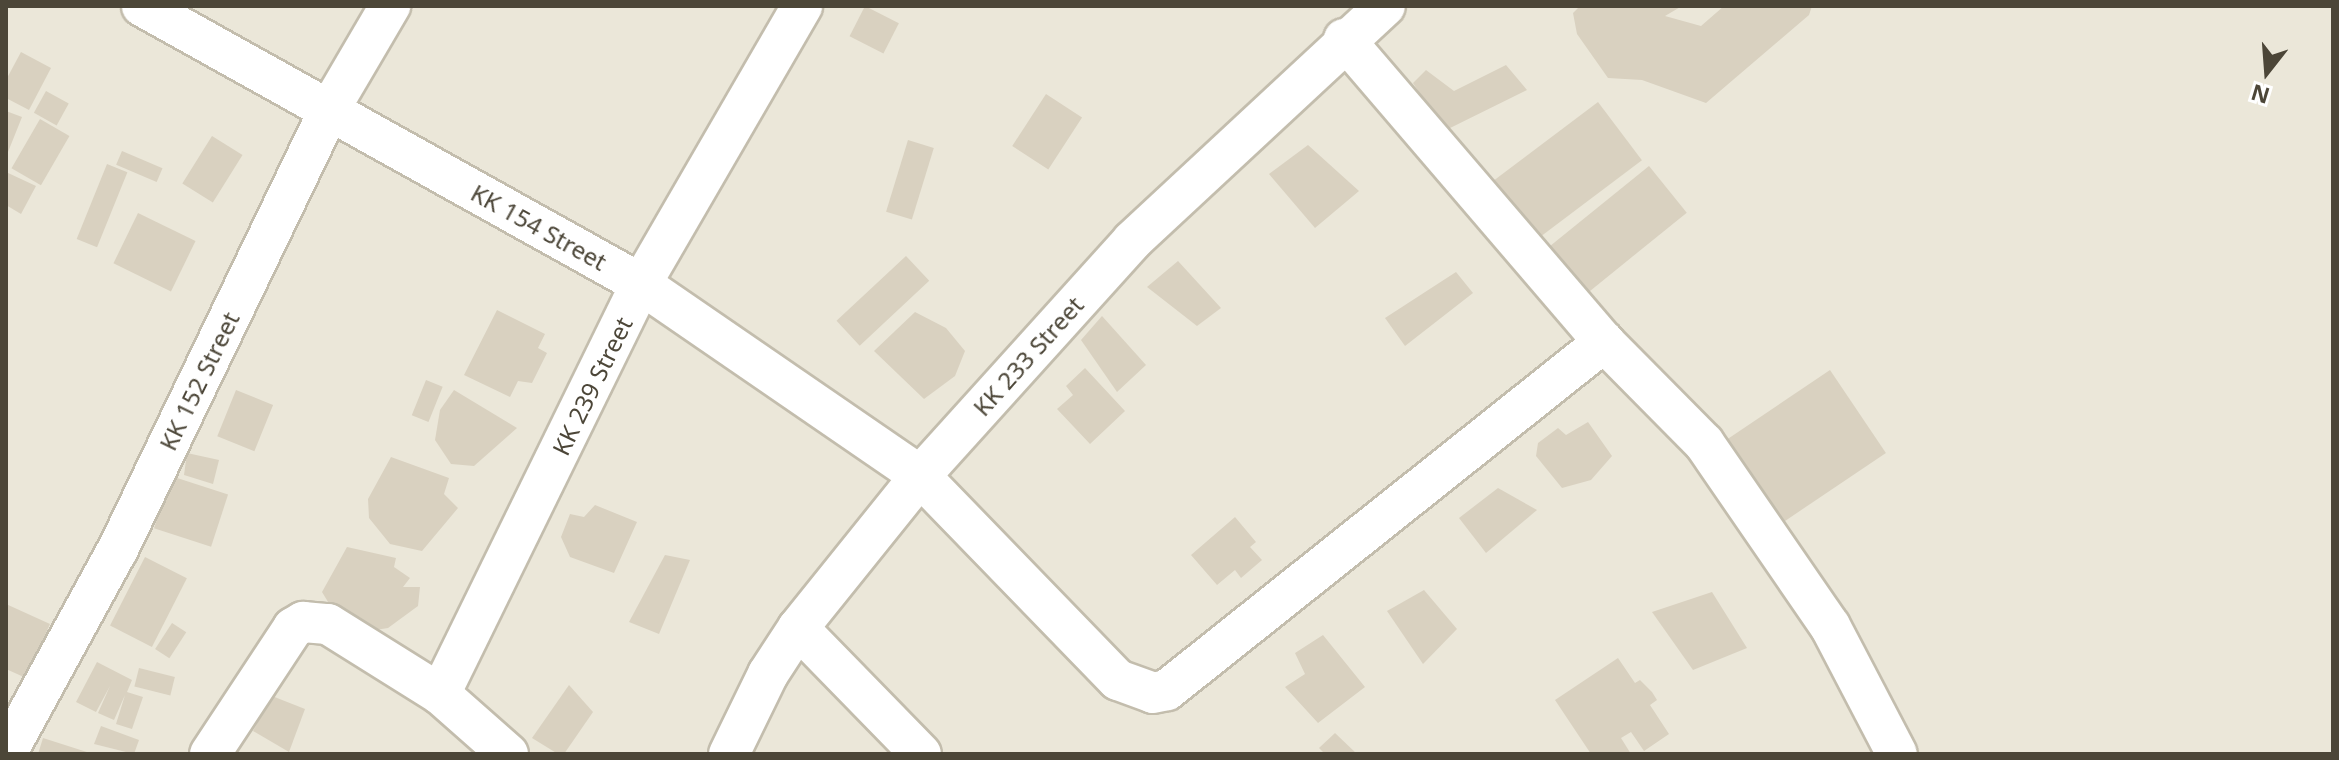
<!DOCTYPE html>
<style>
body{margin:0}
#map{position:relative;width:2339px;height:760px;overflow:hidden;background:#f7f4eb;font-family:"Noto Sans",sans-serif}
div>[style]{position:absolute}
.residential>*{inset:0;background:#ebe7d9;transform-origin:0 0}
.building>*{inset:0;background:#d9d1c0;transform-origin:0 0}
.roads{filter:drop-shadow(2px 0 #c3bdad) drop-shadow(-2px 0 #c3bdad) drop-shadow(0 2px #c3bdad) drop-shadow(0 -2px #c3bdad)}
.street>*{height:40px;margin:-20px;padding:0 20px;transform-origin:20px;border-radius:20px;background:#fff}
span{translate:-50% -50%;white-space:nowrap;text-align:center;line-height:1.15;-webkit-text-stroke:7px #fff;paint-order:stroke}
.street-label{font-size:24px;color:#4c4638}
.frame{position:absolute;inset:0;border:8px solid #4c4638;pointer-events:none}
.north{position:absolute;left:2227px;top:32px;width:80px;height:80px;-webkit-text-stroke:6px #fff;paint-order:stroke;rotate:197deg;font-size:22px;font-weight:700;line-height:32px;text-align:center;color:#4c4638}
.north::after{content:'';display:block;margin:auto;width:28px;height:36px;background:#4c4638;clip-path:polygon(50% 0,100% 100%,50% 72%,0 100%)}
</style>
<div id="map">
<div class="residential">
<div style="left:6px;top:6px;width:2327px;height:748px"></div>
</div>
<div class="building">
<div style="left:865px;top:6px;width:38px;height:34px;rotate:27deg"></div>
<div style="clip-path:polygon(1580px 6px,1682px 6px,1665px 16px,1701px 26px,1724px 6px,1812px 6px,1809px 15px,1706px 103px,1642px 80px,1608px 78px,1577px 34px,1573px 13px)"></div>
<div style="clip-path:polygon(21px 52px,51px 68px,29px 110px,6px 98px,6px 80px)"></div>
<div style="clip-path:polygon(1506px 65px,1527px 90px,1444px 131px,1413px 83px,1426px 70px,1454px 91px)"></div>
<div style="left:46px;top:91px;width:26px;height:25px;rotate:29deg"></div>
<div style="left:1046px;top:94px;width:43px;height:62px;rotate:33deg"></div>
<div style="left:1598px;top:102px;width:73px;height:133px;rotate:53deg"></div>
<div style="clip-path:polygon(6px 111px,22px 117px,6px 157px)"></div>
<div style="left:40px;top:119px;width:34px;height:57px;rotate:30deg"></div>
<div style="left:212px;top:136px;width:36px;height:56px;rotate:32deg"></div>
<div style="left:908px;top:140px;width:27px;height:75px;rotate:17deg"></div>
<div style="clip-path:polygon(1308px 145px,1359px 191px,1315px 228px,1269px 174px)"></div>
<div style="left:122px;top:151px;width:44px;height:15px;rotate:23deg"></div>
<div style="left:107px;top:164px;width:22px;height:81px;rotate:22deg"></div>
<div style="left:1649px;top:166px;width:60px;height:134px;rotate:51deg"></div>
<div style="clip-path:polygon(6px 172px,36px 186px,21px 214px,6px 205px)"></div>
<div style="left:138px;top:213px;width:64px;height:56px;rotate:26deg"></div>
<div style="left:906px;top:256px;width:34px;height:95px;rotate:47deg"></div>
<div style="clip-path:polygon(1178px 261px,1221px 308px,1197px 326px,1147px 287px)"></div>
<div style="clip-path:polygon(1456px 272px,1473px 293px,1405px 346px,1385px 318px)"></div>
<div style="clip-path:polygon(497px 310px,545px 334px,538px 348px,547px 353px,532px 383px,518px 381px,510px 397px,464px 375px)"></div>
<div style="clip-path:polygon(915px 312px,946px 328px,965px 351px,955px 376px,924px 399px,874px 351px)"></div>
<div style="clip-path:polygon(1102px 316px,1146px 365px,1117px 392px,1081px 340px)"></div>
<div style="clip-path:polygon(1085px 368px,1125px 411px,1090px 444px,1057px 409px,1073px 395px,1066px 386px)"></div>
<div style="left:1830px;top:370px;width:100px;height:136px;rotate:56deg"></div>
<div style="left:426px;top:380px;width:18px;height:38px;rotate:22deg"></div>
<div style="left:236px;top:390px;width:40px;height:50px;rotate:22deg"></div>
<div style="clip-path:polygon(454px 390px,517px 428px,474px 466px,451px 464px,435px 440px,440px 410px)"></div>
<div style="clip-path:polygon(1588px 422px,1612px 456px,1591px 480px,1562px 488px,1536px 456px,1538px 443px,1558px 428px,1566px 435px)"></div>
<div style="clip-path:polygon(187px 453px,219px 460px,213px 484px,184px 475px)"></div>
<div style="clip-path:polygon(391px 457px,449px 478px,444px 494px,458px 508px,422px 551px,390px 544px,369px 518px,368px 499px)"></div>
<div style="left:171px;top:476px;width:60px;height:55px;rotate:18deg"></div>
<div style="clip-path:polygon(1498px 488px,1537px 510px,1486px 553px,1459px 518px)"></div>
<div style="clip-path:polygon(595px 505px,637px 522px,614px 573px,570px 557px,561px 537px,570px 514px,584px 517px)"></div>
<div style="clip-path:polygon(1235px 517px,1256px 542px,1250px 547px,1262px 560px,1241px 578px,1235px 570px,1217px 585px,1191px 555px)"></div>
<div style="clip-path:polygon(347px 547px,396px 558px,394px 567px,410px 578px,403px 587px,420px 587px,418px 606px,388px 628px,369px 631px,339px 620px,322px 592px)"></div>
<div style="clip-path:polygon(665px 555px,690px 560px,659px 634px,629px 622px)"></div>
<div style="left:145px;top:557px;width:47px;height:77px;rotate:27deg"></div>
<div style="clip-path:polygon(1424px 590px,1457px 629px,1423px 664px,1387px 611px)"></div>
<div style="clip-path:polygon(1712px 592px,1747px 648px,1693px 670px,1652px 612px)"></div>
<div style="clip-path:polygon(6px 604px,50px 624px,26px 678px,6px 669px)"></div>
<div style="left:172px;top:623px;width:17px;height:31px;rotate:33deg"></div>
<div style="clip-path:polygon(1323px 635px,1365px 687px,1318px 723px,1285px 687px,1305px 674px,1295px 653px)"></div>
<div style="clip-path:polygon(1618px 658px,1635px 683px,1640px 680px,1652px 692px,1657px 700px,1650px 705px,1669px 734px,1644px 751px,1631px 732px,1621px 738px,1631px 754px,1591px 754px,1555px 700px)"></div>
<div style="clip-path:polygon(97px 662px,132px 680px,127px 692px,143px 697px,132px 729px,116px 724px,125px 695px,114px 720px,98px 713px,110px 686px,96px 712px,76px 702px)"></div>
<div style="left:139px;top:668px;width:37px;height:19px;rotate:14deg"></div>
<div style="clip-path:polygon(569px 685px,593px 712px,564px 754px,558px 754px,532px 738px)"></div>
<div style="clip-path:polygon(272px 696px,305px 709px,289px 752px,253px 731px)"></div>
<div style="clip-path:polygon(101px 726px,139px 740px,134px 754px,94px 744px)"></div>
<div style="clip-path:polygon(1335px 733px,1357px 754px,1325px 754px,1319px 748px)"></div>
<div style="clip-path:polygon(43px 738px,90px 753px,90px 754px,38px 754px)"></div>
</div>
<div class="roads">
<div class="street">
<div style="left:142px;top:6px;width:571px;rotate:29.12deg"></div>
<div style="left:641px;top:284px;width:339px;rotate:34.5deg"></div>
<div style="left:920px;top:476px;width:284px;rotate:45.9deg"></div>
<div style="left:1118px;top:680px;width:37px;rotate:20deg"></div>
<div style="left:1153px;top:693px;width:14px;rotate:-12deg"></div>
<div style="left:1167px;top:690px;width:559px;rotate:-38.53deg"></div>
<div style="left:1344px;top:39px;width:399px;rotate:49.4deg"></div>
<div style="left:1604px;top:342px;width:142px;rotate:45.3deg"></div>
<div style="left:1704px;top:443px;width:222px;rotate:55.5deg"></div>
<div style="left:1830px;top:626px;width:144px;rotate:62.4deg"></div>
<div style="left:798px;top:628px;width:176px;rotate:45.7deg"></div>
<div style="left:6px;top:754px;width:234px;rotate:-61.4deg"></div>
<div style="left:118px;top:549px;width:487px;rotate:-64.3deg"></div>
<div style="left:329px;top:110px;width:121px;rotate:-59.6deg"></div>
<div style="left:210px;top:754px;width:151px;rotate:-56.6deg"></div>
<div style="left:293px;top:628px;width:12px;rotate:-31deg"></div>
<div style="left:303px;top:622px;width:25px;rotate:5deg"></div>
<div style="left:328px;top:624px;width:132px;rotate:32deg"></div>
<div style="left:508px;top:754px;width:91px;rotate:-138.6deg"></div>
<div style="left:440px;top:694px;width:457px;rotate:-63.9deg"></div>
<div style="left:641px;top:284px;width:321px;rotate:-59.9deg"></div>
<div style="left:729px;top:754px;width:89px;rotate:-64deg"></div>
<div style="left:768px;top:674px;width:55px;rotate:-56.9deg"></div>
<div style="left:798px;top:628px;width:195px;rotate:-51.2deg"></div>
<div style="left:920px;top:476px;width:316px;rotate:-47.9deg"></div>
<div style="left:1132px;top:241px;width:345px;rotate:-42.9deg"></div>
</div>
</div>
<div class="street-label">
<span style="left:539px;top:227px;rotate:29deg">KK 154 Street</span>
<span style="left:1028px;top:356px;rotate:-48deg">KK 233 Street</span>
<span style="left:199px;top:381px;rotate:-64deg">KK 152 Street</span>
<span style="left:592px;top:386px;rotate:-64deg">KK 239 Street</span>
</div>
<div class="frame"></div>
<div class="north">N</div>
</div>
